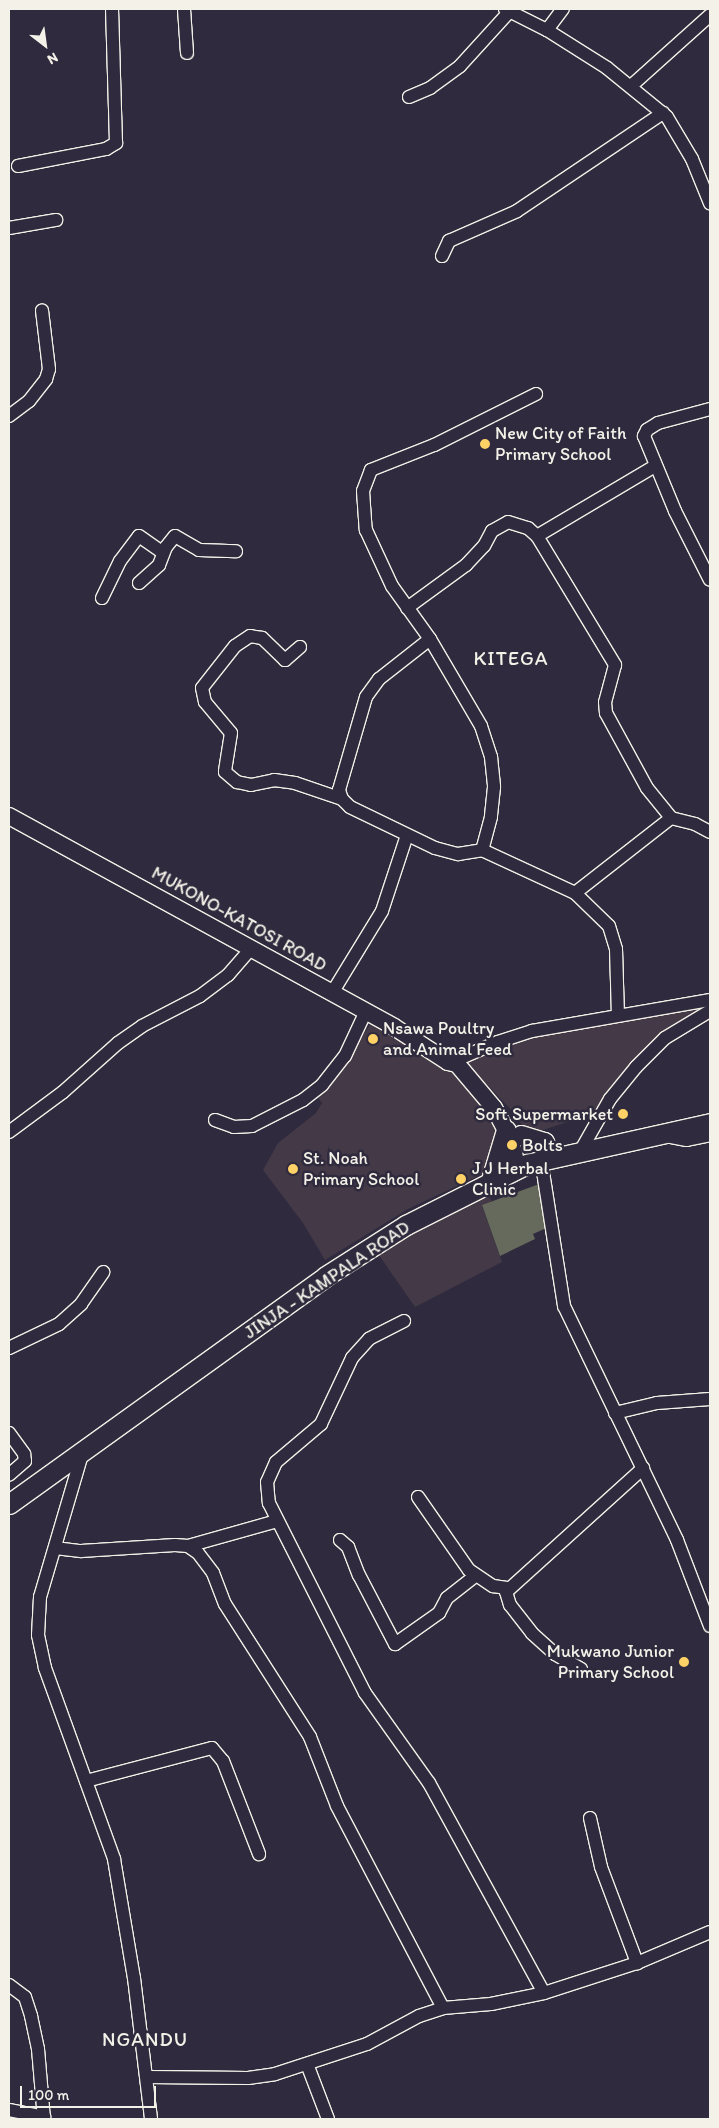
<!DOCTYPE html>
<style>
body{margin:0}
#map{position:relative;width:719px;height:2128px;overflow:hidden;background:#2f2a3d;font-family:Itim,sans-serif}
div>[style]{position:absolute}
.built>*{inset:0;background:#433947}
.green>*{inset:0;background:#666a5c}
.roads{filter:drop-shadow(1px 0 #f4f1e8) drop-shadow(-1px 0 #f4f1e8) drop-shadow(0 1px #f4f1e8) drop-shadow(0 -1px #f4f1e8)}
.minor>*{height:12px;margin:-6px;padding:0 6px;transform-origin:6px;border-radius:6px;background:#2f2a3d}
.major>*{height:16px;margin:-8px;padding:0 8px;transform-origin:8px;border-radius:8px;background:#2f2a3d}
.highway>*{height:19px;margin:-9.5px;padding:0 9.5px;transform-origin:9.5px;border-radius:9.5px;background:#2f2a3d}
.dots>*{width:14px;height:14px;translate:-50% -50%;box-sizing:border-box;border:2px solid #2f2a3d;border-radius:50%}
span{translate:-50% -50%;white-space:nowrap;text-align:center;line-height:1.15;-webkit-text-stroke:5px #2f2a3d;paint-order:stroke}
.poi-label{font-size:18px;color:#f4f1e8}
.left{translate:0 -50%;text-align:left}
.right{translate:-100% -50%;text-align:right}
.street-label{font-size:18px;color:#f4f1e8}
.quarter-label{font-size:20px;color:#f4f1e8;letter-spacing:1px}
.frame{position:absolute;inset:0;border:10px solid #f4f1e8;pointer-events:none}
.north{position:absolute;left:20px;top:20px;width:50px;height:50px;-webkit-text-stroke:4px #2f2a3d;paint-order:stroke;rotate:150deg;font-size:14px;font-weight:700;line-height:20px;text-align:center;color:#f4f1e8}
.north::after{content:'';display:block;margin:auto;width:18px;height:22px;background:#f4f1e8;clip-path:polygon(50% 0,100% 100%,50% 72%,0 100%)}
.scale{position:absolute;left:20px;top:2086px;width:136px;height:22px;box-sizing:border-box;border:2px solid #f4f1e8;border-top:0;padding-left:6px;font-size:15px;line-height:18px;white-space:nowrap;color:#f4f1e8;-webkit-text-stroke:4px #2f2a3d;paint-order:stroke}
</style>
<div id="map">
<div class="built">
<div style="clip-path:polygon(710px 1001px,710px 1010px,667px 1036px,604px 1110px,528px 1135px,515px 1114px,462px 1058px,537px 1031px)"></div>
<div style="clip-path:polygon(377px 1015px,451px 1063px,515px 1141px,497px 1167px,408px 1209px,325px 1260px,303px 1223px,263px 1170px,278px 1143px,316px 1113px,322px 1103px,316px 1095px,332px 1078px)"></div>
<div style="clip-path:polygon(487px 1193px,492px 1201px,482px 1206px,502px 1262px,415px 1307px,374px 1248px)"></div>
</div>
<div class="green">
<div style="clip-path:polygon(542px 1183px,553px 1225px,533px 1234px,535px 1239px,500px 1256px,482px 1205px)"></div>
</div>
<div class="roads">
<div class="minor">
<div style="left:184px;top:9px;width:44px;rotate:86.1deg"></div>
<div style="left:505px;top:9px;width:47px;rotate:26.6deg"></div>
<div style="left:547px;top:30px;width:71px;rotate:32.3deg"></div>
<div style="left:607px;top:68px;width:77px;rotate:39.2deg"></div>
<div style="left:667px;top:117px;width:49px;rotate:59.2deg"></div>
<div style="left:692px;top:159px;width:48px;rotate:67.8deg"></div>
<div style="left:547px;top:30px;width:26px;rotate:-53deg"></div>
<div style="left:631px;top:86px;width:106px;rotate:-41.9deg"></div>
<div style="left:409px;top:97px;width:23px;rotate:-23deg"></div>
<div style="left:430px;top:88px;width:37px;rotate:-36deg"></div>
<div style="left:460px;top:66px;width:74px;rotate:-47.7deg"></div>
<div style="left:18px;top:166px;width:90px;rotate:-10.9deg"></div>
<div style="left:106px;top:149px;width:12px;rotate:-31deg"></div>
<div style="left:116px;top:143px;width:134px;rotate:-91.7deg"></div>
<div style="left:9px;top:228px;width:48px;rotate:-9.7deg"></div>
<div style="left:442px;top:256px;width:17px;rotate:-65deg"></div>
<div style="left:449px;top:241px;width:74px;rotate:-23.8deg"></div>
<div style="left:517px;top:211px;width:176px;rotate:-33.9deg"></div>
<div style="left:536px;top:394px;width:114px;rotate:153.4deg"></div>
<div style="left:434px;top:445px;width:68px;rotate:158.4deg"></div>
<div style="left:371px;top:470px;width:22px;rotate:111deg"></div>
<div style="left:363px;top:491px;width:39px;rotate:86deg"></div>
<div style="left:366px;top:530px;width:62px;rotate:65.1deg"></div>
<div style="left:392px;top:586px;width:65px;rotate:54.4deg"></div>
<div style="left:430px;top:639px;width:101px;rotate:59.6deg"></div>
<div style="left:481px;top:726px;width:33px;rotate:72deg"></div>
<div style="left:491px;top:757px;width:30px;rotate:84deg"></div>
<div style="left:494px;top:787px;width:30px;rotate:96deg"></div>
<div style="left:491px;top:817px;width:34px;rotate:105deg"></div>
<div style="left:482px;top:850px;width:102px;rotate:24.8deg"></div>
<div style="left:575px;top:893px;width:47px;rotate:44.1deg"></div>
<div style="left:609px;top:926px;width:24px;rotate:73deg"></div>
<div style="left:616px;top:949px;width:66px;rotate:88.3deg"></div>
<div style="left:710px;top:409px;width:54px;rotate:164.9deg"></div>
<div style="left:658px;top:423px;width:13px;rotate:148deg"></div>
<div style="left:647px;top:430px;width:7px;rotate:117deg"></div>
<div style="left:644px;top:436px;width:81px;rotate:67.5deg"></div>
<div style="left:675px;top:511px;width:77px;rotate:63.1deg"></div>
<div style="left:9px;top:416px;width:25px;rotate:-37deg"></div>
<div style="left:29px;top:401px;width:28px;rotate:-52deg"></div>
<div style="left:46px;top:379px;width:10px;rotate:-73deg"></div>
<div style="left:49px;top:369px;width:59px;rotate:-96.8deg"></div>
<div style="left:537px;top:536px;width:137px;rotate:-30.7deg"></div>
<div style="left:139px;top:583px;width:27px;rotate:-42deg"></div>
<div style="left:159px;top:565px;width:19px;rotate:-69deg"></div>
<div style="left:166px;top:547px;width:14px;rotate:-51deg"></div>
<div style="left:175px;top:536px;width:28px;rotate:30deg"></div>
<div style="left:199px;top:550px;width:37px;rotate:2deg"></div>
<div style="left:102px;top:598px;width:41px;rotate:-64.1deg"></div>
<div style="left:120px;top:561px;width:31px;rotate:-53deg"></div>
<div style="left:139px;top:536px;width:29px;rotate:35deg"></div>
<div style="left:407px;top:608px;width:73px;rotate:-36.1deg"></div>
<div style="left:466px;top:565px;width:26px;rotate:-47deg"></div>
<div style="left:484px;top:546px;width:17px;rotate:-62deg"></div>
<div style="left:492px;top:531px;width:18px;rotate:-29deg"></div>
<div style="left:508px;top:522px;width:21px;rotate:17deg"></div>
<div style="left:528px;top:528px;width:12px;rotate:42deg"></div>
<div style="left:537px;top:536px;width:151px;rotate:58.8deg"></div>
<div style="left:615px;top:665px;width:38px;rotate:105deg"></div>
<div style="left:605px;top:702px;width:11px;rotate:85deg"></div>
<div style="left:606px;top:713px;width:85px;rotate:61.3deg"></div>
<div style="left:647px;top:788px;width:38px;rotate:51deg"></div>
<div style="left:671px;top:818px;width:25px;rotate:14deg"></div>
<div style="left:695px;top:824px;width:17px;rotate:28deg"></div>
<div style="left:430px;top:639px;width:65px;rotate:141.9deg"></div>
<div style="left:379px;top:679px;width:22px;rotate:126deg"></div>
<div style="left:366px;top:697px;width:97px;rotate:106.2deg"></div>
<div style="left:339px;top:790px;width:9px;rotate:72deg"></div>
<div style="left:342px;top:799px;width:11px;rotate:45deg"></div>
<div style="left:350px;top:807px;width:94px;rotate:25.8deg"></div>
<div style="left:435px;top:848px;width:24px;rotate:15deg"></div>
<div style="left:458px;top:854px;width:24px;rotate:-9deg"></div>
<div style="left:300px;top:647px;width:20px;rotate:139deg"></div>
<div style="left:285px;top:660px;width:32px;rotate:-136deg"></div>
<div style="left:262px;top:638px;width:12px;rotate:-171deg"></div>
<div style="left:250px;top:636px;width:18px;rotate:146deg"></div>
<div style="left:235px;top:646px;width:53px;rotate:128.2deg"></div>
<div style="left:202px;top:688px;width:14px;rotate:78deg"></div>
<div style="left:205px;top:702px;width:40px;rotate:50deg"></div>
<div style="left:231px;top:733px;width:39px;rotate:99deg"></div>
<div style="left:225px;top:772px;width:16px;rotate:40deg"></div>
<div style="left:237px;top:782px;width:14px;rotate:12deg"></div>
<div style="left:251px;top:785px;width:24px;rotate:-12deg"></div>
<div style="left:274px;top:780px;width:21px;rotate:8deg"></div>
<div style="left:295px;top:783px;width:50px;rotate:18.8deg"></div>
<div style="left:575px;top:893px;width:122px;rotate:-38deg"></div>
<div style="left:332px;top:993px;width:96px;rotate:-58.6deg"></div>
<div style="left:382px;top:911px;width:80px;rotate:-71.8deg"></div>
<div style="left:457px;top:1064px;width:7px;rotate:-56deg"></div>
<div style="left:461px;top:1058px;width:40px;rotate:-23.4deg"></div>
<div style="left:498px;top:1042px;width:36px;rotate:-18deg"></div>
<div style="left:532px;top:1031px;width:181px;rotate:-9.9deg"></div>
<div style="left:215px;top:1120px;width:20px;rotate:20deg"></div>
<div style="left:234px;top:1127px;width:18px;rotate:-3deg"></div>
<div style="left:252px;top:1126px;width:57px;rotate:-27deg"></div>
<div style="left:303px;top:1100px;width:24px;rotate:-38deg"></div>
<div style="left:322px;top:1085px;width:37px;rotate:-52deg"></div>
<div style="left:345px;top:1056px;width:50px;rotate:-65deg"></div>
<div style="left:9px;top:1132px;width:67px;rotate:-36.5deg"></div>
<div style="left:63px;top:1092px;width:74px;rotate:-41.7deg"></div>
<div style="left:118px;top:1043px;width:29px;rotate:-35deg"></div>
<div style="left:142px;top:1026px;width:65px;rotate:-27.3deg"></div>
<div style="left:200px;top:996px;width:35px;rotate:-37deg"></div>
<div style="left:228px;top:975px;width:33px;rotate:-49deg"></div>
<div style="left:666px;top:1136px;width:21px;rotate:11deg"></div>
<div style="left:687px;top:1140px;width:24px;rotate:-12deg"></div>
<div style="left:581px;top:1150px;width:59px;rotate:-60.4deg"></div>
<div style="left:610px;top:1099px;width:41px;rotate:-50.9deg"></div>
<div style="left:636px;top:1067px;width:41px;rotate:-45deg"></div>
<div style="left:665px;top:1038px;width:52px;rotate:-31deg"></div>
<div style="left:541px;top:1159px;width:149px;rotate:81.1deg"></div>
<div style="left:564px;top:1306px;width:260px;rotate:64.2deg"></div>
<div style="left:677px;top:1540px;width:92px;rotate:69deg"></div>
<div style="left:404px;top:1321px;width:39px;rotate:153deg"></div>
<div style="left:369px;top:1339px;width:25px;rotate:132deg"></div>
<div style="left:352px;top:1358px;width:73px;rotate:115.2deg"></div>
<div style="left:321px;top:1424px;width:59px;rotate:139.8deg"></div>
<div style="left:276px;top:1462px;width:22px;rotate:114deg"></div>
<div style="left:267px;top:1482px;width:21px;rotate:85deg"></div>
<div style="left:269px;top:1503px;width:213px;rotate:63.2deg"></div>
<div style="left:365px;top:1693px;width:110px;rotate:54.6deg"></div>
<div style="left:429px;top:1783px;width:239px;rotate:61.3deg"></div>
<div style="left:9px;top:1348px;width:55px;rotate:-25.6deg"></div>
<div style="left:59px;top:1324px;width:30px;rotate:-42deg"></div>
<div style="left:81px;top:1304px;width:39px;rotate:-55deg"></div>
<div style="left:615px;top:1413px;width:43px;rotate:-13.4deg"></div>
<div style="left:657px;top:1403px;width:53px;rotate:-4.3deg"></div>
<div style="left:9px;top:1433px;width:26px;rotate:54deg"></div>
<div style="left:24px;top:1454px;width:7px;rotate:82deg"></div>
<div style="left:25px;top:1461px;width:21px;rotate:139deg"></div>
<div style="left:83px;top:1451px;width:152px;rotate:106.4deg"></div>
<div style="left:40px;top:1597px;width:38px;rotate:93deg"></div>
<div style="left:38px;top:1635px;width:34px;rotate:78deg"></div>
<div style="left:45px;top:1668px;width:203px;rotate:70.1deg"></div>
<div style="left:114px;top:1859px;width:121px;rotate:80.5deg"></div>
<div style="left:134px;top:1978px;width:142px;rotate:83.1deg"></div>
<div style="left:418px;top:1497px;width:89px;rotate:55.1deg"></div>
<div style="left:469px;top:1570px;width:29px;rotate:34deg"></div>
<div style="left:493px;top:1586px;width:14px;rotate:8deg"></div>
<div style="left:340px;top:1540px;width:11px;rotate:41deg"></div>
<div style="left:348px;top:1547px;width:30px;rotate:69deg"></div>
<div style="left:359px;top:1575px;width:78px;rotate:62.4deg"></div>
<div style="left:395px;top:1644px;width:54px;rotate:-35.2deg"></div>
<div style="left:439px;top:1613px;width:17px;rotate:-62deg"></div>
<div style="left:447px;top:1598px;width:36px;rotate:-38deg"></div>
<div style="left:188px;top:1546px;width:92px;rotate:-15.7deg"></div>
<div style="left:55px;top:1548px;width:26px;rotate:7deg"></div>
<div style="left:81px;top:1551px;width:94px;rotate:-3.7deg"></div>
<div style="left:175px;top:1545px;width:13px;rotate:4deg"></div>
<div style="left:188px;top:1546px;width:12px;rotate:35deg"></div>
<div style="left:198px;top:1553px;width:25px;rotate:53deg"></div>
<div style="left:213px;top:1573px;width:33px;rotate:69deg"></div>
<div style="left:225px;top:1604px;width:158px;rotate:57.4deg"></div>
<div style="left:310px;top:1737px;width:74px;rotate:68.6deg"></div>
<div style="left:337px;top:1806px;width:228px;rotate:62.3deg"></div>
<div style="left:581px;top:1669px;width:30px;rotate:-150deg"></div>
<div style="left:555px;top:1654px;width:31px;rotate:-138deg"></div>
<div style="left:532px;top:1633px;width:36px;rotate:-128deg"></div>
<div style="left:510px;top:1605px;width:14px;rotate:-107deg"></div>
<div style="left:506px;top:1592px;width:185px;rotate:-42.1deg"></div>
<div style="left:86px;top:1781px;width:130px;rotate:-14.7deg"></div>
<div style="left:212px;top:1748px;width:17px;rotate:50deg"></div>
<div style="left:223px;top:1761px;width:100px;rotate:68.8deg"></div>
<div style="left:590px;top:1818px;width:50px;rotate:77.3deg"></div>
<div style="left:601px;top:1867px;width:103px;rotate:69.4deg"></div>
<div style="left:9px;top:1985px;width:20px;rotate:37deg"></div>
<div style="left:25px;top:1997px;width:20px;rotate:72deg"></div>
<div style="left:31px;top:2016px;width:34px;rotate:78deg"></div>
<div style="left:38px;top:2049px;width:70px;rotate:85.1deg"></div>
<div style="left:307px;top:2064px;width:59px;rotate:69.1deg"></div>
<div style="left:148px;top:2077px;width:100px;rotate:0.6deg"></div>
<div style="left:248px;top:2078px;width:27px;rotate:-8deg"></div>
<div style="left:275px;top:2074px;width:97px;rotate:-18.1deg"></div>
<div style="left:367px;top:2044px;width:59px;rotate:-28.3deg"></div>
<div style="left:419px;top:2016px;width:25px;rotate:-18deg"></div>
<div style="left:443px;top:2008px;width:48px;rotate:-4.8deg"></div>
<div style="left:491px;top:2004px;width:54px;rotate:-11.7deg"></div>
<div style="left:544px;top:1993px;width:98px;rotate:-17.9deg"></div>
<div style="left:637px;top:1963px;width:79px;rotate:-23deg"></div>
<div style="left:9px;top:2110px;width:36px;rotate:11deg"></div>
</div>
<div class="major">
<div style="left:9px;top:816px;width:439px;rotate:28.7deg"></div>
<div style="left:394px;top:1027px;width:64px;rotate:32.9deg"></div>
<div style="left:448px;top:1062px;width:9px;rotate:13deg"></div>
<div style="left:457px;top:1064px;width:57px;rotate:49.9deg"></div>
<div style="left:494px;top:1108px;width:36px;rotate:62deg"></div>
<div style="left:511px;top:1140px;width:28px;rotate:77deg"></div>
</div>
<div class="highway">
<div style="left:521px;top:1135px;width:24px;rotate:17deg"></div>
<div style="left:544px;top:1142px;width:16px;rotate:68deg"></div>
<div style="left:491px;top:1180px;width:52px;rotate:-73.3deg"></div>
<div style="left:9px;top:1504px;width:390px;rotate:-35.7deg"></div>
<div style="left:326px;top:1276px;width:95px;rotate:-32.5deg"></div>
<div style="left:406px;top:1225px;width:136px;rotate:-26.8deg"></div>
<div style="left:527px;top:1164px;width:188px;rotate:-12.6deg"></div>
</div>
</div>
<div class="dots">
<div style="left:485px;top:444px;background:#ffd166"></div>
<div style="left:373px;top:1039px;background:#ffd166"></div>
<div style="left:623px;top:1114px;background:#ffd166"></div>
<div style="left:512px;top:1145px;background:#ffd166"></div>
<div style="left:293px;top:1169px;background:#ffd166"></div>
<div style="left:461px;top:1179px;background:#ffd166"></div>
<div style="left:684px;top:1662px;background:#ffd166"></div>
</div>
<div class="poi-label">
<span class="left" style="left:495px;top:444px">New City of Faith<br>Primary School</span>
<span class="left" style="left:383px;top:1039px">Nsawa Poultry<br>and Animal Feed</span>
<span class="right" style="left:613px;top:1114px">Soft Supermarket</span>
<span class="left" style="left:522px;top:1145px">Bolts</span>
<span class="left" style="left:303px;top:1169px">St. Noah<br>Primary School</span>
<span class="left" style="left:472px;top:1179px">J J Herbal<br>Clinic</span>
<span class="right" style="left:674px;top:1662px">Mukwano Junior<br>Primary School</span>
</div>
<div class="street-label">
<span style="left:239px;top:919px;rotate:29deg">MUKONO-KATOSI ROAD</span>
<span style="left:327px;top:1280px;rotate:-34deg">JINJA - KAMPALA ROAD</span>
</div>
<div class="quarter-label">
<span style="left:511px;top:658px">KITEGA</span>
<span style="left:145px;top:2039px">NGANDU</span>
</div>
<div class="frame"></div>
<div class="north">N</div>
<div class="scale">100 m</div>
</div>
